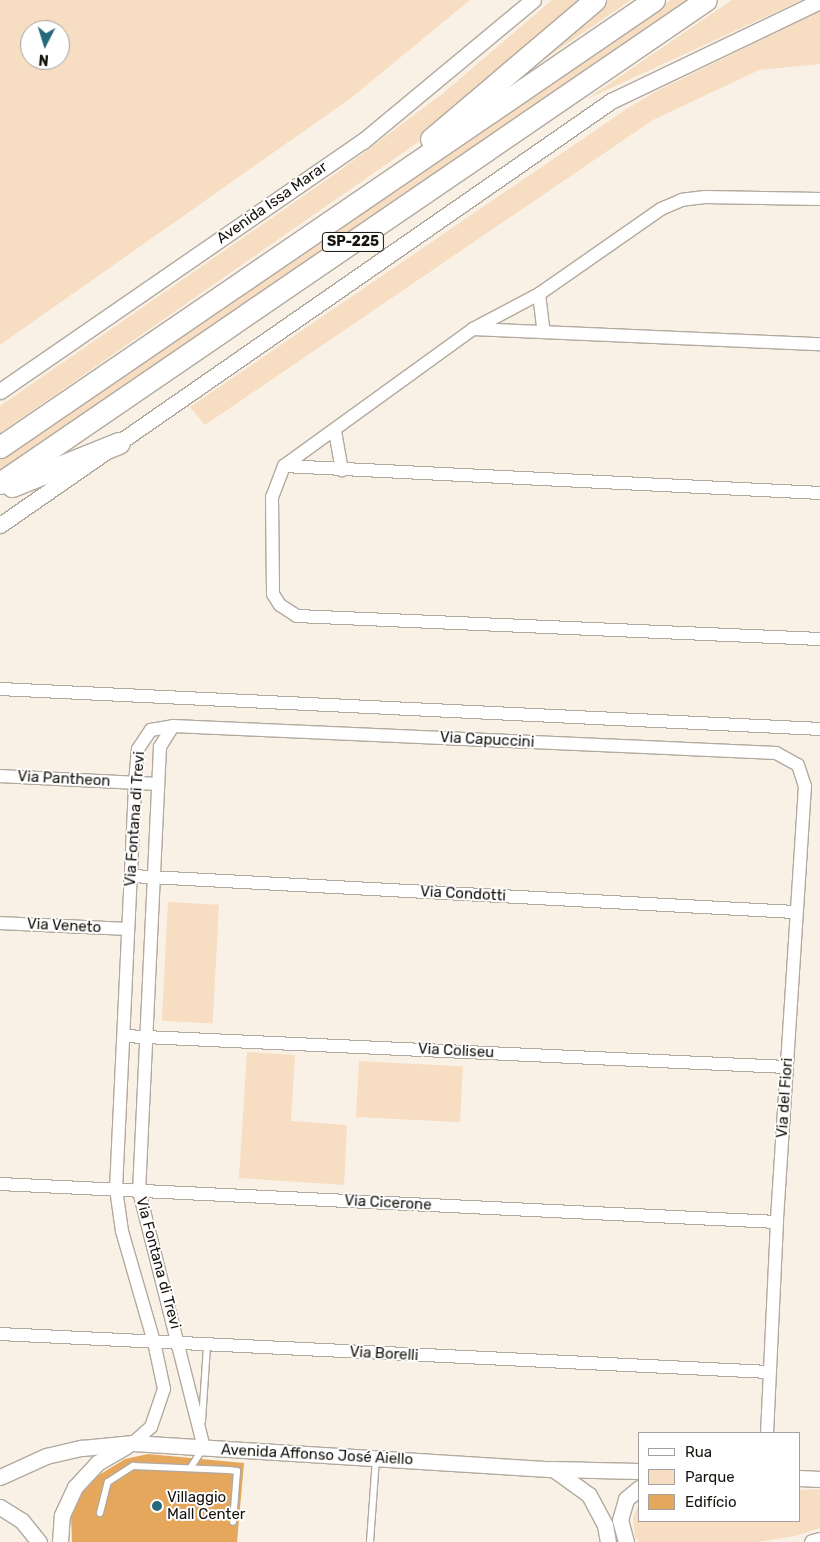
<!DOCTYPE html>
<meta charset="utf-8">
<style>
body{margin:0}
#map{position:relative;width:820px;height:1542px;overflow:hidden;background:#faf1e6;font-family:Rubik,sans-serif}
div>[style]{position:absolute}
.green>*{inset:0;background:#f7ddc1;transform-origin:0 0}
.building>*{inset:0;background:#e5a75c}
.roads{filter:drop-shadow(1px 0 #b2a99f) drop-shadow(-1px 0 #b2a99f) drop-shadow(0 1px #b2a99f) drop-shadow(0 -1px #b2a99f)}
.service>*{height:6px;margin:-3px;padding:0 3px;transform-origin:3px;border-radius:3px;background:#fff}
.minor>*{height:12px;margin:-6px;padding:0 6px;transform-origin:6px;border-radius:6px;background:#fff}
.tertiary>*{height:15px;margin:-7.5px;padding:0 7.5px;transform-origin:7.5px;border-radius:7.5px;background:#fff}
.motorway>*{height:21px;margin:-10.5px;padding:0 10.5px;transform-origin:10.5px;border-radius:10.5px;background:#fff}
.dots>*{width:14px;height:14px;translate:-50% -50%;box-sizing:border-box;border:2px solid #fff;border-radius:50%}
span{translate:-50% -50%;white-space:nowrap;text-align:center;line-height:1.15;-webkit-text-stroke:4px #fff;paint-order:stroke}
.shield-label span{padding:1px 4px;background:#fff;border:1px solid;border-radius:4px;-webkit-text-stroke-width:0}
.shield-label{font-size:14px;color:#16130f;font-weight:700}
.street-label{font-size:15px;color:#16130f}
.poi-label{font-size:15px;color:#16130f}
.left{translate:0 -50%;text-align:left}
.legend{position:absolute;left:638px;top:1432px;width:162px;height:90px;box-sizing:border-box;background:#fff;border:1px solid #a2a19f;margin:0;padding:6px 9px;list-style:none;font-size:15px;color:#16130f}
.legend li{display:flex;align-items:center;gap:10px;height:25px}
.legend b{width:25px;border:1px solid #a2a19f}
.north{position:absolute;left:20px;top:20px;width:50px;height:50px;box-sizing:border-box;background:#fff;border:1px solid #a2a19f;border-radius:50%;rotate:185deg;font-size:14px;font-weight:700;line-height:20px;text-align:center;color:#16130f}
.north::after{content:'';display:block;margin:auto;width:18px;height:22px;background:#26697b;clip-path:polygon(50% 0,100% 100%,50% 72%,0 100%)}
</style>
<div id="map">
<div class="green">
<div style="clip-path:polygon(evenodd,0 0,470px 0,351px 98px,0 345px,0 0,30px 30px,60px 30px,60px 60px,30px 60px,30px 30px)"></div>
<div style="clip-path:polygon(552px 0,584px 0,427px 136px,0 433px,0 406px,338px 172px,442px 94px)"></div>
<div style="clip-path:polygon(607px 0,631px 0,518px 77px,555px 44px)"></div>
<div style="clip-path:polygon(671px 0,693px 0,0 474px,0 457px)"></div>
<div style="clip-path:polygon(732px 0,802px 0,587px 99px)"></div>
<div style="clip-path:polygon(820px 11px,820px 64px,759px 70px,653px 120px,205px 425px,190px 407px,628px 108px,655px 92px)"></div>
<div style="left:168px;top:902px;width:51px;height:119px;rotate:3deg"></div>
<div style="clip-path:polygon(247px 1052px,295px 1055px,291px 1121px,347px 1125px,344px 1185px,239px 1178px)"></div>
<div style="left:359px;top:1061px;width:104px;height:56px;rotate:3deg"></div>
<div style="clip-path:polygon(820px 1489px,820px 1528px,795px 1536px,757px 1542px,639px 1542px,635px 1537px,633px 1518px,639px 1504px,639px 1521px,799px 1521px,799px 1490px)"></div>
</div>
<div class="building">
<div style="clip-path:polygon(148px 1454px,244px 1463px,237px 1542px,72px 1542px,71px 1515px,78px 1497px,99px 1475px,125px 1459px)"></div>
</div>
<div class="roads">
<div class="service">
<div style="left:202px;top:1421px;width:75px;rotate:-86.2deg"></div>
<div style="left:191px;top:1467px;width:20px;rotate:-57deg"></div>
<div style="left:100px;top:1513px;width:32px;rotate:-76deg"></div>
<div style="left:108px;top:1482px;width:30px;rotate:-33deg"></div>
<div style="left:133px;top:1466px;width:95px;rotate:2.4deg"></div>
<div style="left:228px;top:1470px;width:9px;rotate:6deg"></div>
<div style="left:237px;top:1471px;width:51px;rotate:94.5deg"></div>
<div style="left:370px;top:1542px;width:84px;rotate:-85.9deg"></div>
</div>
<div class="minor">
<div style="left:820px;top:199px;width:115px;rotate:-179deg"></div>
<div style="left:705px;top:197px;width:23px;rotate:173deg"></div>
<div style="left:682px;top:200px;width:23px;rotate:157deg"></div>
<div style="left:661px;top:209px;width:149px;rotate:145.1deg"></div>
<div style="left:539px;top:294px;width:75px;rotate:152.1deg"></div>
<div style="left:473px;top:329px;width:233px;rotate:144.1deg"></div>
<div style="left:284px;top:466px;width:33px;rotate:111deg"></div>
<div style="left:272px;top:497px;width:97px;rotate:89.4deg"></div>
<div style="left:273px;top:594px;width:13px;rotate:58deg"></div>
<div style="left:280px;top:605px;width:20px;rotate:33deg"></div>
<div style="left:297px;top:616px;width:524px;rotate:2.52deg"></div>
<div style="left:539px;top:294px;width:38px;rotate:83deg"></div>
<div style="left:473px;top:329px;width:347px;rotate:2.5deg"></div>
<div style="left:335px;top:431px;width:40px;rotate:80deg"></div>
<div style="left:284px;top:466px;width:537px;rotate:2.88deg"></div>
<div style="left:0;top:689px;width:821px;rotate:2.79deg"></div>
<div style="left:173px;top:726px;width:25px;rotate:122deg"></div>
<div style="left:160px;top:747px;width:444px;rotate:92.7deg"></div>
<div style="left:139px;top:1191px;width:265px;rotate:75.8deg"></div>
<div style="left:0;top:776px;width:158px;rotate:2.9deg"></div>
<div style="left:132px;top:876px;width:664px;rotate:3.11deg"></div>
<div style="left:0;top:923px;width:128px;rotate:2.7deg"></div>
<div style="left:124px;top:1036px;width:664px;rotate:2.68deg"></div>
<div style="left:0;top:1184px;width:778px;rotate:2.8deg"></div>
<div style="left:0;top:1334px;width:770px;rotate:2.83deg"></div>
<div style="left:133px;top:1443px;width:24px;rotate:-42deg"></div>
<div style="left:151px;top:1427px;width:40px;rotate:-71.1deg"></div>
<div style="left:164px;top:1389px;width:48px;rotate:-102deg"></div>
<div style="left:154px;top:1342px;width:116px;rotate:-106.1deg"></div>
<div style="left:122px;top:1231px;width:42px;rotate:-98.1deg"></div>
<div style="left:116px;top:1189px;width:406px;rotate:-87.3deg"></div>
<div style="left:135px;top:783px;width:34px;rotate:-85deg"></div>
<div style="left:138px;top:749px;width:23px;rotate:-56deg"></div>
<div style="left:151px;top:730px;width:22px;rotate:-10deg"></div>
<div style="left:173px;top:726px;width:604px;rotate:2.56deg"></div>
<div style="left:776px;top:753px;width:25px;rotate:29deg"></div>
<div style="left:798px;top:765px;width:22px;rotate:72deg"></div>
<div style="left:805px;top:786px;width:437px;rotate:93.7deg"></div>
<div style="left:777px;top:1222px;width:211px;rotate:92.7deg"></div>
</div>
<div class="tertiary">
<div style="left:0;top:391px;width:441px;rotate:-34.6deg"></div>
<div style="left:363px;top:141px;width:221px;rotate:-39.7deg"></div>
<div style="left:0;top:525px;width:744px;rotate:-34.76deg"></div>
<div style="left:611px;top:101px;width:232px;rotate:-25.6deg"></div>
<div style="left:553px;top:1469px;width:44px;rotate:35.8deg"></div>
<div style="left:589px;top:1495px;width:34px;rotate:62deg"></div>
<div style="left:605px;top:1525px;width:17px;rotate:80deg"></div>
<div style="left:0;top:1477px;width:51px;rotate:-24.5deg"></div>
<div style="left:46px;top:1456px;width:37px;rotate:-13deg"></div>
<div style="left:82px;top:1448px;width:51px;rotate:-5.6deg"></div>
<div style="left:133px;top:1443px;width:420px;rotate:3.6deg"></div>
<div style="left:552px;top:1469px;width:87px;rotate:1.3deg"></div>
<div style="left:799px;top:1478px;width:21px;rotate:3deg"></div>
<div style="left:0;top:1507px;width:26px;rotate:32deg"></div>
<div style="left:22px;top:1521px;width:27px;rotate:51deg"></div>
<div style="left:60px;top:1542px;width:27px;rotate:-86deg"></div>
<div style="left:62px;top:1515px;width:31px;rotate:-65deg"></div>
<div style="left:75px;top:1487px;width:33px;rotate:-47deg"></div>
<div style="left:97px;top:1463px;width:34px;rotate:-30deg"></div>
<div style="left:626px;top:1542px;width:23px;rotate:-105deg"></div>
<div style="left:620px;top:1520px;width:22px;rotate:-74deg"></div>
<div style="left:626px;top:1499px;width:17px;rotate:-40deg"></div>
<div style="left:812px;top:1542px;width:8px;rotate:-14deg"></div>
</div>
<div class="motorway">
<div style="left:431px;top:139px;width:215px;rotate:-40.3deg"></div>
<div style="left:0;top:447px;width:792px;rotate:-34.35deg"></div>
<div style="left:0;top:483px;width:855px;rotate:-34.38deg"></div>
<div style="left:12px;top:486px;width:115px;rotate:-21.9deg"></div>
</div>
</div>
<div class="dots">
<div style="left:157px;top:1506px;background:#26697b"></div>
</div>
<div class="shield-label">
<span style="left:353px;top:242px">SP-225</span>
</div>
<div class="street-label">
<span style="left:272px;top:203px;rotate:-35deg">Avenida Issa Marar</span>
<span style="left:487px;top:740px;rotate:3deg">Via Capuccini</span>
<span style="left:64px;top:779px;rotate:3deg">Via Pantheon</span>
<span style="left:135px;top:819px;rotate:-86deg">Via Fontana di Trevi</span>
<span style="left:463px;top:894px;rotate:3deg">Via Condotti</span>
<span style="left:64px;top:926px;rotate:3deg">Via Veneto</span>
<span style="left:456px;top:1051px;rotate:3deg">Via Coliseu</span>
<span style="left:785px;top:1098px;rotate:-86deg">Via del Fiori</span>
<span style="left:388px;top:1203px;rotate:3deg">Via Cicerone</span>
<span style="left:158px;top:1263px;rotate:75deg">Via Fontana di Trevi</span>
<span style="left:384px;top:1354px;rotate:3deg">Via Borelli</span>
<span style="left:317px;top:1455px;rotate:3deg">Avenida Affonso José Aiello</span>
</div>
<div class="poi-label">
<span class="left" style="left:167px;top:1506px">Villaggio<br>Mall Center</span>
</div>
<ul class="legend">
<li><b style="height:6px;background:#fff"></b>Rua</li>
<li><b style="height:14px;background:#f7ddc1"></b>Parque</li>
<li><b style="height:14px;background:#e5a75c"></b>Edifício</li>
</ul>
<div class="north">N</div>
</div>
